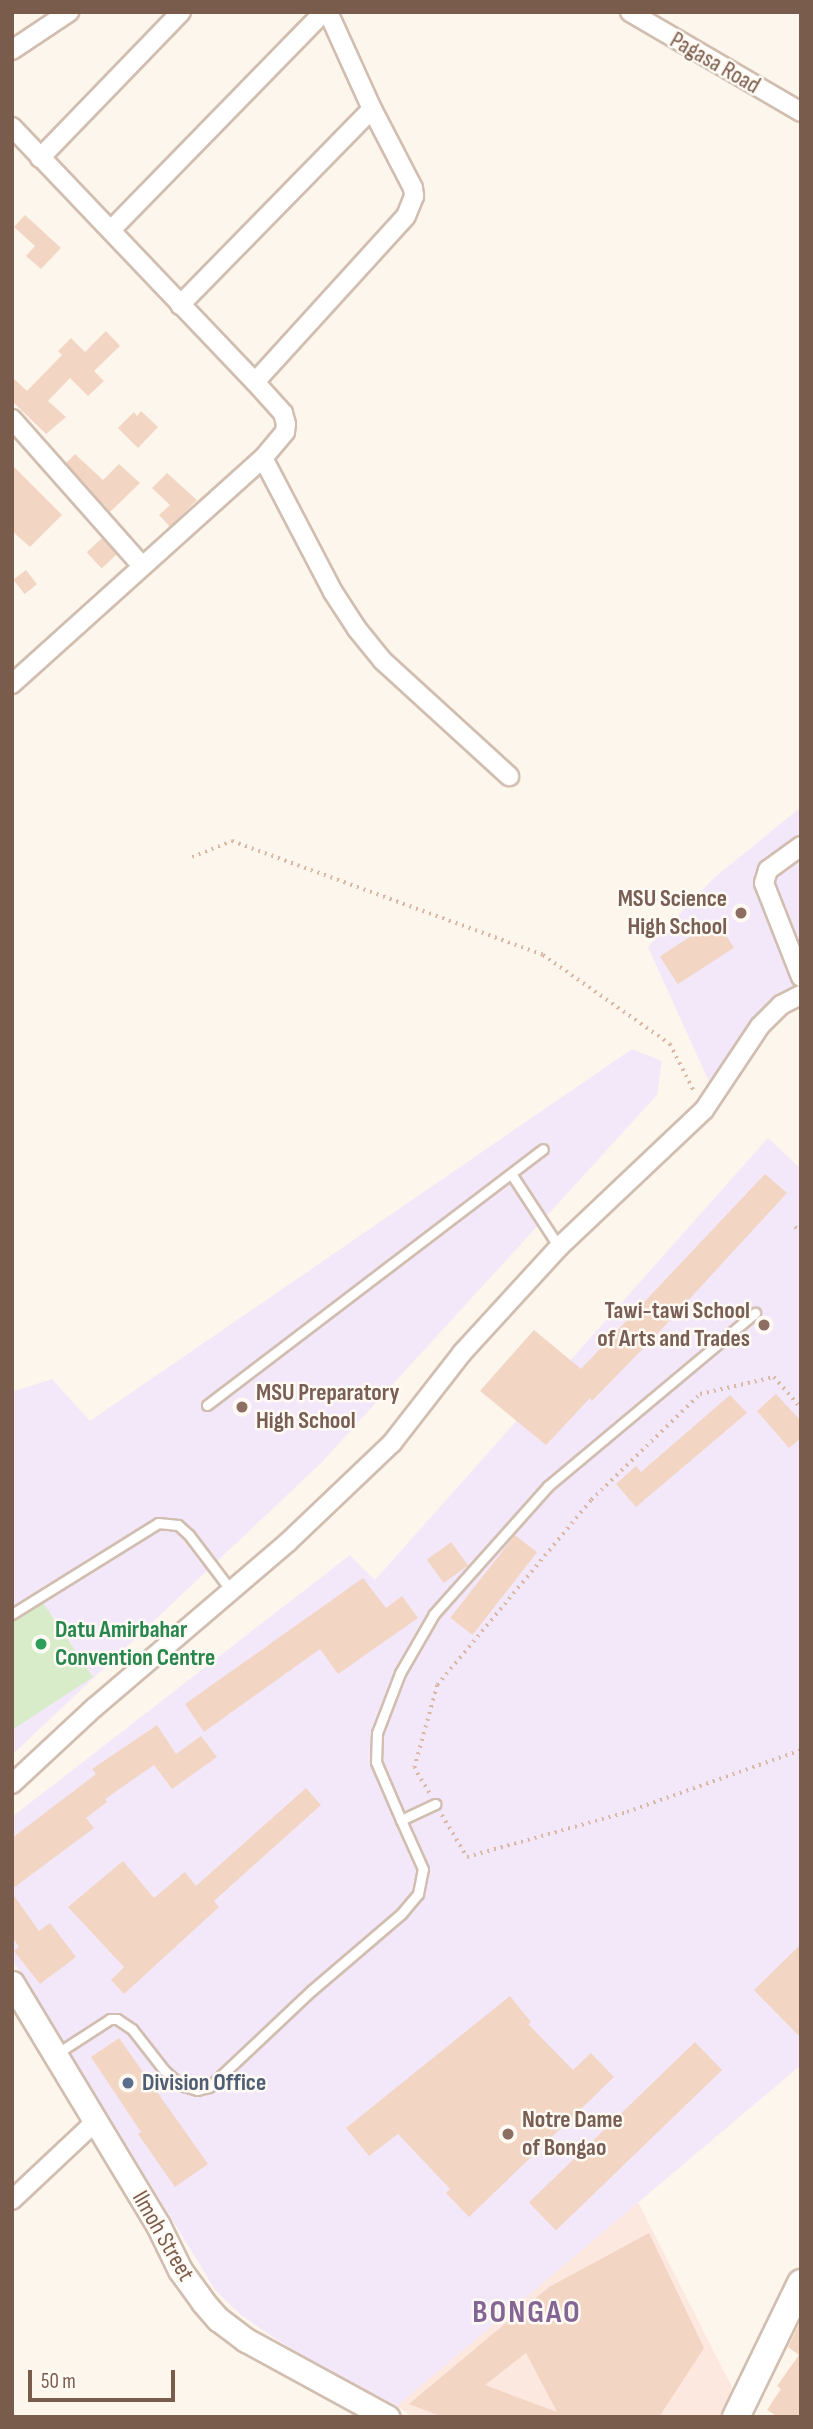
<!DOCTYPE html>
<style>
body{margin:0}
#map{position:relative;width:813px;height:2429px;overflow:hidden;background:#fdf6ec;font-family:"Sofia Sans Condensed",sans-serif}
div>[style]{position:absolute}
.commercial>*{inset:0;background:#fde8e0}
.education>*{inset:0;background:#f3e8fa}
.green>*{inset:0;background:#d8ecc9}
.building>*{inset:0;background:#f3d5c3;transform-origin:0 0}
.path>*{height:3.5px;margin-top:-1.75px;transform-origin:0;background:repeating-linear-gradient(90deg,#d9b8a5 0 2px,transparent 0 7px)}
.roads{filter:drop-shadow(2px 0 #d1beb0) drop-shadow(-2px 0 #d1beb0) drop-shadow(0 2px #d1beb0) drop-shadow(0 -2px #d1beb0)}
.service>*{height:9px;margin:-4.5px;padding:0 4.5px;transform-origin:4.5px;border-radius:4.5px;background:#fff}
.minor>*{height:18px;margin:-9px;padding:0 9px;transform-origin:9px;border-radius:9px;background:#fff}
.tertiary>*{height:23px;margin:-11.5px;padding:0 11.5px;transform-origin:11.5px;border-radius:11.5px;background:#fff}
.secondary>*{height:26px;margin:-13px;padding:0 13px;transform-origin:13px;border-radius:13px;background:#fff}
.dots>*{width:19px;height:19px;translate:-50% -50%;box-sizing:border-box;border:4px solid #fffaf3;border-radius:50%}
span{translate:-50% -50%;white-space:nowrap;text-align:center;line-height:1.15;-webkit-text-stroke:5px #fffaf3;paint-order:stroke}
.street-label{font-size:24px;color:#7a5c4d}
.education-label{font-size:24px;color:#785e54;font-weight:700}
.right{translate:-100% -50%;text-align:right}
.left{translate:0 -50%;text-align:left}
.leisure-label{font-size:24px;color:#27864d;font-weight:700}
.service-label{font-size:24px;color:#4e5e75;font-weight:700}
.district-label{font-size:32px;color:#846695;font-weight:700;letter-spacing:2px}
.frame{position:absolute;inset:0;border:14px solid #7a5c4d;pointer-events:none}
.scale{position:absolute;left:28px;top:2370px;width:147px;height:32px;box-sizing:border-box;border:4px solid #7a5c4d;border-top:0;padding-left:9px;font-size:21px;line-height:24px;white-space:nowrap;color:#7a5c4d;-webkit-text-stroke:5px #fffaf3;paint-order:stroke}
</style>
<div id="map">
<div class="commercial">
<div style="clip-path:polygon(638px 2202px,736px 2395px,723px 2417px,413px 2417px,397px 2406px)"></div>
</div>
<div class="education">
<div style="clip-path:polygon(801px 807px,801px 998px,711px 1086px,648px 947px,714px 878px)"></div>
<div style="clip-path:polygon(632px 1049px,662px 1061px,657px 1095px,321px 1463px,12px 1755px,12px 1392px,52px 1379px,90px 1421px)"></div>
<div style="clip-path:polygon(768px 1138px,801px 1169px,801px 2065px,397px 2406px,318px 2365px,274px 2338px,241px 2315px,216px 2291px,12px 1959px,12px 1817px,350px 1555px,375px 1580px)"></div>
</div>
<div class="green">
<div style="clip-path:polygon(37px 1594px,93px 1677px,12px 1730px,12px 1611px)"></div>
</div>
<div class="building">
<div style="clip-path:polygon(25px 215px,61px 248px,41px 269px,26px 256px,35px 246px,14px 227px)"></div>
<div style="clip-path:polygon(106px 331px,120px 346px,94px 371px,104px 381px,88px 396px,70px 378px,48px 401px,66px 417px,46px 434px,12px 401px,12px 377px,27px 391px,62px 355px,58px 351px,71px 338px,85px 352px)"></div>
<div style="clip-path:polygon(141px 411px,158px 427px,138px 448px,118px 428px,134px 412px,137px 416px)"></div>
<div style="clip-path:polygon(75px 454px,103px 480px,119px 464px,140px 483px,110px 512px,66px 463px)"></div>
<div style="clip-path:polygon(12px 465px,62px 515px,30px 547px,12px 531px)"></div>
<div style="clip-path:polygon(167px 473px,197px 500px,170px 527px,159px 515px,170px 505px,152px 488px)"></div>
<div style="left:102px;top:538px;width:22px;height:21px;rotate:47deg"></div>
<div style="left:26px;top:570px;width:18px;height:16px;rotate:52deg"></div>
<div style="left:716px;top:920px;width:33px;height:67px;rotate:57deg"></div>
<div style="clip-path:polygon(765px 1174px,787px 1193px,660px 1331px,592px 1401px,590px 1398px,546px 1445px,480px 1391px,534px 1330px,581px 1369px)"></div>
<div style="clip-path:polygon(776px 1394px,801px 1421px,801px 1438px,789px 1448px,757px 1411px)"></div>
<div style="clip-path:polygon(730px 1395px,747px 1413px,636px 1507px,616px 1484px,636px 1466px,641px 1472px)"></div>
<div style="left:515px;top:1535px;width:28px;height:105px;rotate:38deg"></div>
<div style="left:451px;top:1542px;width:29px;height:30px;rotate:54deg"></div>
<div style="clip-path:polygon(363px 1578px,386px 1608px,402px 1596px,418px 1618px,338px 1674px,320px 1649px,204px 1732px,185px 1704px)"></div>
<div style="clip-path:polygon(157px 1725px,176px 1754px,201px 1736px,217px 1757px,172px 1789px,154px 1765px,105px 1799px,107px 1802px,86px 1818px,94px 1828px,12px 1889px,12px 1838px,96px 1774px,92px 1769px)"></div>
<div style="clip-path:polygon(306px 1788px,321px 1805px,214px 1901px,219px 1907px,124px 1994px,111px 1980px,124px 1967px,68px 1907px,123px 1861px,154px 1898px,185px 1872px,196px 1886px)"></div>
<div style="clip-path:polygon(12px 1893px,39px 1931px,50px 1923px,76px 1957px,40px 1984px,14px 1951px,19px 1947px,12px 1937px)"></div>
<div style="clip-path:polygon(801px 1944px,801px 2038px,754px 1990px)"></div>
<div style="clip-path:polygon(510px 1996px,531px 2022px,528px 2024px,573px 2070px,591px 2053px,614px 2077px,469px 2217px,446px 2193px,450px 2189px,398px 2134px,369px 2156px,346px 2128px)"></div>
<div style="clip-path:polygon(119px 2038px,208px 2164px,175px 2187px,138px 2134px,141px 2132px,91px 2057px)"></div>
<div style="left:695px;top:2042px;width:39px;height:231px;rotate:46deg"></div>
<div style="clip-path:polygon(evenodd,649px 2233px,704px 2348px,659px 2417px,443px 2417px,409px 2404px,549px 2287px,649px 2233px,526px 2353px,557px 2412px,485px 2385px,526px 2353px)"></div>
<div style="clip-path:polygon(801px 2320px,801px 2417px,778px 2417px,767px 2410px,781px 2389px,777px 2386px,799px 2355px,788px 2347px)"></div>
</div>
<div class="path">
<div style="left:192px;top:857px;width:43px;rotate:-21.8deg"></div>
<div style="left:232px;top:841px;width:331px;rotate:20.1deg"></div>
<div style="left:543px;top:955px;width:155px;rotate:35deg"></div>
<div style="left:670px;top:1044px;width:55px;rotate:63deg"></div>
<div style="left:795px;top:1227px;width:8px;rotate:40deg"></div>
<div style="left:429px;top:1793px;width:29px;rotate:-121deg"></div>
<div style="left:414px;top:1768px;width:86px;rotate:-74.5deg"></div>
<div style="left:437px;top:1685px;width:241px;rotate:-50.2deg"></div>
<div style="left:591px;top:1500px;width:152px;rotate:-44.2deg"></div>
<div style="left:700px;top:1394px;width:76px;rotate:-12.9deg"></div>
<div style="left:774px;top:1377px;width:41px;rotate:48.9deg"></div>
<div style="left:442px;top:1815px;width:49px;rotate:59.2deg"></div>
<div style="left:467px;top:1857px;width:166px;rotate:-15.7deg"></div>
<div style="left:627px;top:1812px;width:185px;rotate:-19.6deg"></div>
</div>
<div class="roads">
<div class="service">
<div style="left:512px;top:1175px;width:86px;rotate:56.9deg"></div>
<div style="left:207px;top:1405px;width:422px;rotate:-37.3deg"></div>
<div style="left:12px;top:1614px;width:172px;rotate:-31.9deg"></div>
<div style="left:158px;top:1523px;width:20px;rotate:6deg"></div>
<div style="left:178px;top:1525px;width:15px;rotate:42deg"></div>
<div style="left:189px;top:1535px;width:68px;rotate:52.8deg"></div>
<div style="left:401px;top:1820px;width:63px;rotate:-113.3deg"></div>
<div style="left:376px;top:1762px;width:29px;rotate:-88deg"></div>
<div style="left:377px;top:1733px;width:64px;rotate:-69deg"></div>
<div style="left:400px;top:1673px;width:68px;rotate:-60deg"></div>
<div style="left:434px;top:1614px;width:171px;rotate:-48.3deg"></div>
<div style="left:548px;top:1486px;width:270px;rotate:-39.9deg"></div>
<div style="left:56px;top:2054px;width:64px;rotate:-32.9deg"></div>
<div style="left:110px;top:2019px;width:7px"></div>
<div style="left:117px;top:2019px;width:18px;rotate:34deg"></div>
<div style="left:132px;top:2029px;width:52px;rotate:52deg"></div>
<div style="left:164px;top:2070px;width:22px;rotate:43deg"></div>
<div style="left:180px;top:2085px;width:18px;rotate:16deg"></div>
<div style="left:197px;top:2090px;width:12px;rotate:-14deg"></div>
<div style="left:209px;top:2087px;width:141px;rotate:-43.3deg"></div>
<div style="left:312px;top:1990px;width:117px;rotate:-40.5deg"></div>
<div style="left:401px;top:1914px;width:26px;rotate:-50deg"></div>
<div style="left:418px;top:1894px;width:25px;rotate:-79deg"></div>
<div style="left:423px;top:1869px;width:54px;rotate:-114.2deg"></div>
<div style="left:401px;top:1820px;width:38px;rotate:-25deg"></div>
</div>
<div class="minor">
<div style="left:630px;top:12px;width:198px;rotate:30.3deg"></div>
<div style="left:12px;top:50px;width:69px;rotate:-33.7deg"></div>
<div style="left:12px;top:127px;width:352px;rotate:46.4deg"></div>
<div style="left:255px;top:382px;width:42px;rotate:47.9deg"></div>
<div style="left:283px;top:413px;width:11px;rotate:75deg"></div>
<div style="left:286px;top:424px;width:8px;rotate:97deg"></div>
<div style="left:285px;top:432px;width:34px;rotate:130deg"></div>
<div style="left:263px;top:458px;width:338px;rotate:138deg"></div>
<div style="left:40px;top:158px;width:203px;rotate:-46deg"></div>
<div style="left:111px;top:230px;width:305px;rotate:-45.7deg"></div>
<div style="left:180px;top:305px;width:274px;rotate:-45.6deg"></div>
<div style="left:255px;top:382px;width:224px;rotate:-47.7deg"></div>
<div style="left:406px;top:216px;width:22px;rotate:-68deg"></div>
<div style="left:414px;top:196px;width:8px;rotate:-97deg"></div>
<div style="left:413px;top:188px;width:89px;rotate:-117.4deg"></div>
<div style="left:372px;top:109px;width:107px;rotate:-114.4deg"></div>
<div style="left:12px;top:419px;width:196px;rotate:48.5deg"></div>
<div style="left:263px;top:458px;width:151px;rotate:62.4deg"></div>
<div style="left:333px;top:592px;width:44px;rotate:57deg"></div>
<div style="left:357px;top:629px;width:41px;rotate:50.9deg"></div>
<div style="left:383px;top:661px;width:171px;rotate:42.4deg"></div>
<div style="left:801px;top:846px;width:41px;rotate:144deg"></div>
<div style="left:768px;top:870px;width:14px;rotate:107deg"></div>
<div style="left:764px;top:883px;width:101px;rotate:68.5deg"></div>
<div style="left:12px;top:1784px;width:113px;rotate:-42.9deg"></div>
<div style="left:95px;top:1707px;width:254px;rotate:-40.5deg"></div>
<div style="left:288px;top:1542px;width:144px;rotate:-43.6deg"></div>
<div style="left:392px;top:1443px;width:114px;rotate:-52.1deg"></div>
<div style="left:462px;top:1353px;width:144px;rotate:-47.5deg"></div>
<div style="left:559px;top:1247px;width:199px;rotate:-43.4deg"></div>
<div style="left:704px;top:1110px;width:101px;rotate:-56.3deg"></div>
<div style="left:760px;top:1026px;width:30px;rotate:-45deg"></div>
<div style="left:781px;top:1005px;width:22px;rotate:-27deg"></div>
<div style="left:12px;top:2200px;width:115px;rotate:-43.2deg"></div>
</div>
<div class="tertiary">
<div style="left:12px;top:1983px;width:283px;rotate:58.9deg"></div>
<div style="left:158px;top:2225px;width:50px;rotate:63.9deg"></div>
<div style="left:180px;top:2270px;width:39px;rotate:54deg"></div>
<div style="left:203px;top:2302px;width:23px;rotate:49deg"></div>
<div style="left:218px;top:2319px;width:35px;rotate:37deg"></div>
<div style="left:246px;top:2340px;width:161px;rotate:28.6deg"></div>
</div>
<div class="secondary">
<div style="left:736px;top:2417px;width:149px;rotate:-64.1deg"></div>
</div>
</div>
<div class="dots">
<div style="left:741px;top:913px;background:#8d6e63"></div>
<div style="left:764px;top:1325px;background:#8d6e63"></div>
<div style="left:242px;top:1407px;background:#8d6e63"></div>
<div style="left:41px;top:1644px;background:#2e9e5b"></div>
<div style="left:128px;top:2083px;background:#5c6f8a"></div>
<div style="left:508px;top:2134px;background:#8d6e63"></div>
</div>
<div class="street-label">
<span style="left:715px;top:63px;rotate:30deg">Pagasa Road</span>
<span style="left:163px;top:2236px;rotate:60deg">Ilmoh Street</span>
</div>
<div class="education-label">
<span class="right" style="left:727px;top:913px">MSU Science<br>High School</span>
<span class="right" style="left:750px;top:1325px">Tawi-tawi School<br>of Arts and Trades</span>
<span class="left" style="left:256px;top:1407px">MSU Preparatory<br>High School</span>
<span class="left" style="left:522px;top:2134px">Notre Dame<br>of Bongao</span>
</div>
<div class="leisure-label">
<span class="left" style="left:55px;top:1644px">Datu Amirbahar<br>Convention Centre</span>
</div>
<div class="service-label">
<span class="left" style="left:142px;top:2083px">Division Office</span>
</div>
<div class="district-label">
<span style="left:527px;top:2313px">BONGAO</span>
</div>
<div class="frame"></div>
<div class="scale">50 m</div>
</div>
